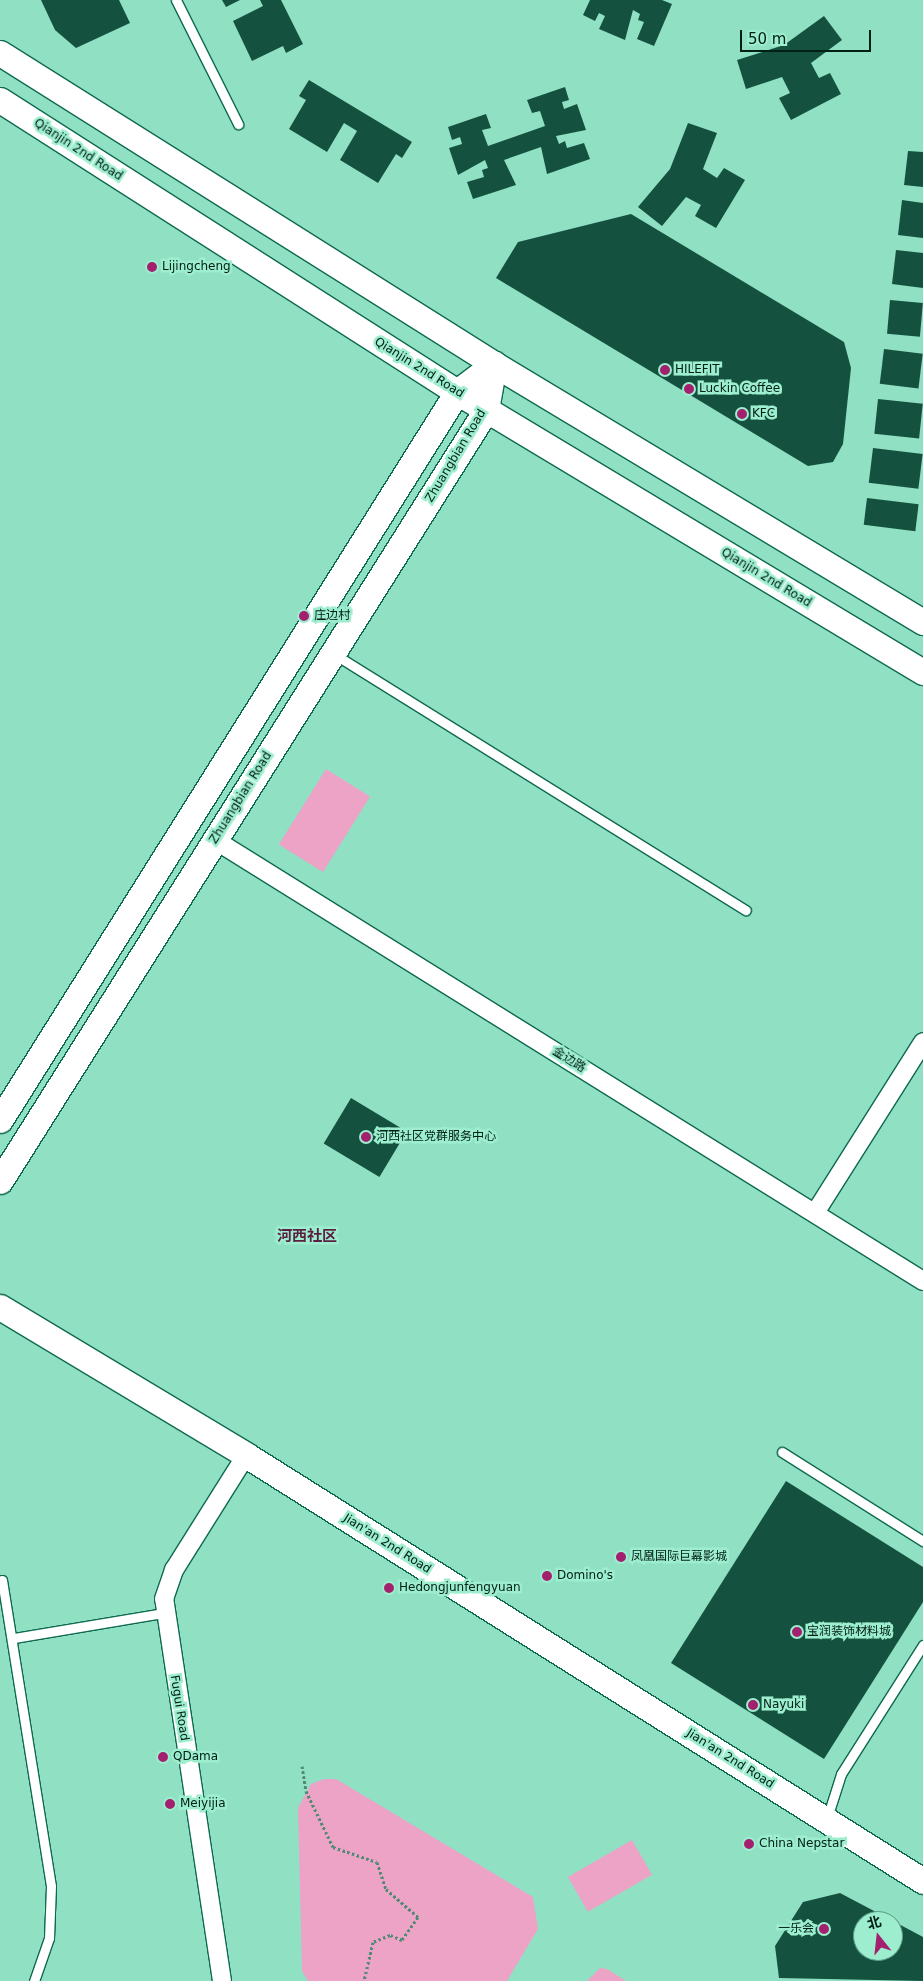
<!DOCTYPE html>
<meta charset="utf-8">
<style>
body{margin:0}
#map{position:relative;width:923px;height:1981px;overflow:hidden;background:#90e0c3;font-family:"DejaVu Sans","Noto Sans SC",sans-serif}
div>[style]{position:absolute}
.green>*{inset:0;background:#eca3c6;transform-origin:0 0}
.building>*{inset:0;background:#14523f;transform-origin:0 0}
.path>*{height:3px;margin-top:-1.5px;transform-origin:0;background:repeating-linear-gradient(90deg,#508a75 0 2.5px,transparent 0 5px)}
.roads{filter:drop-shadow(1px 0 #0e6951) drop-shadow(-1px 0 #0e6951) drop-shadow(0 1px #0e6951) drop-shadow(0 -1px #0e6951)}
.lane>*{height:9px;margin:-4.5px;padding:0 4.5px;transform-origin:4.5px;border-radius:4.5px;background:#fff}
.street>*{height:18px;margin:-9px;padding:0 9px;transform-origin:9px;border-radius:9px;background:#fff}
.secondary>*{height:25px;margin:-12.5px;padding:0 12.5px;transform-origin:12.5px;border-radius:12.5px;background:#fff}
.dots>*{width:14px;height:14px;translate:-50% -50%;box-sizing:border-box;border:2px solid #9dedcf;border-radius:50%}
span{translate:-50% -50%;white-space:nowrap;text-align:center;line-height:1.15;-webkit-text-stroke:5px #9dedcf;paint-order:stroke}
.street-label{font-size:12px;color:#001f15}
.poi-label{font-size:12px;color:#001f15}
.left{translate:0 -50%;text-align:left}
.right{translate:-100% -50%;text-align:right}
.quarter-label{font-size:15px;color:#5c1e41;font-weight:700}
.north{position:absolute;left:853px;top:1911px;width:50px;height:50px;box-sizing:border-box;background:#9dedcf;border:1px solid #5e9b85;border-radius:50%;rotate:344deg;font-size:14px;font-weight:700;line-height:20px;text-align:center;color:#001f15}
.north::after{content:'';display:block;margin:auto;width:18px;height:22px;background:#a3206f;clip-path:polygon(50% 0,100% 100%,50% 72%,0 100%)}
.scale{position:absolute;left:740px;top:30px;width:131px;height:22px;box-sizing:border-box;border:2px solid #001f15;border-top:0;padding-left:6px;font-size:15px;line-height:18px;white-space:nowrap;color:#001f15;-webkit-text-stroke:4px #9dedcf;paint-order:stroke}
</style>
<div id="map">
<div class="green">
<div style="left:326px;top:769px;width:52px;height:89px;rotate:32deg"></div>
<div style="clip-path:polygon(324px 1779px,336px 1779px,533px 1897px,538px 1929px,507px 1981px,308px 1981px,302px 1971px,298px 1808px,311px 1784px)"></div>
<div style="left:632px;top:1840px;width:40px;height:74px;rotate:60deg"></div>
<div style="clip-path:polygon(600px 1968px,607px 1969px,626px 1981px,587px 1981px)"></div>
</div>
<div class="building">
<div style="clip-path:polygon(41px 0,119px 0,130px 23px,76px 48px,55px 30px)"></div>
<div style="clip-path:polygon(222px 0,240px 0,226px 7px)"></div>
<div style="clip-path:polygon(260px 0,281px 0,303px 44px,286px 53px,283px 46px,252px 61px,233px 21px,263px 6px)"></div>
<div style="clip-path:polygon(590px 0,662px 0,672px 4px,654px 46px,637px 39px,644px 22px,638px 20px,640px 14px,633px 10px,625px 40px,599px 29px,605px 16px,599px 13px,595px 21px,583px 15px)"></div>
<div style="clip-path:polygon(824px 16px,842px 40px,811px 63px,819px 78px,830px 73px,841px 94px,791px 120px,779px 98px,790px 93px,782px 77px,746px 89px,737px 60px,784px 45px)"></div>
<div style="clip-path:polygon(309px 80px,412px 142px,402px 158px,396px 154px,378px 183px,340px 160px,357px 131px,344px 123px,327px 152px,289px 129px,306px 100px,299px 96px)"></div>
<div style="clip-path:polygon(565px 87px,569px 100px,562px 102px,564px 109px,577px 104px,586px 130px,556px 136px,559px 144px,565px 141px,567px 148px,584px 143px,590px 159px,547px 174px,541px 147px,504px 160px,516px 185px,473px 199px,467px 182px,484px 177px,482px 170px,488px 168px,485px 160px,458px 175px,449px 148px,462px 144px,460px 137px,452px 140px,448px 127px,486px 114px,491px 128px,482px 130px,488px 146px,545px 126px,540px 111px,532px 113px,527px 100px)"></div>
<div style="clip-path:polygon(688px 123px,717px 133px,703px 169px,717px 178px,724px 168px,745px 180px,716px 228px,695px 216px,701px 205px,686px 197px,662px 226px,638px 207px,670px 169px)"></div>
<div style="clip-path:polygon(908px 151px,923px 152px,923px 187px,904px 185px)"></div>
<div style="clip-path:polygon(902px 200px,923px 203px,923px 238px,898px 235px)"></div>
<div style="clip-path:polygon(631px 214px,844px 342px,851px 368px,843px 444px,833px 462px,808px 466px,496px 278px,518px 242px)"></div>
<div style="clip-path:polygon(896px 250px,923px 253px,923px 288px,892px 284px)"></div>
<div style="left:890px;top:300px;width:33px;height:34px;rotate:5deg"></div>
<div style="left:884px;top:349px;width:39px;height:35px;rotate:7deg"></div>
<div style="left:878px;top:399px;width:45px;height:35px;rotate:6deg"></div>
<div style="left:873px;top:448px;width:50px;height:35px;rotate:7deg"></div>
<div style="left:867px;top:498px;width:52px;height:27px;rotate:7deg"></div>
<div style="left:351px;top:1098px;width:65px;height:53px;rotate:31deg"></div>
<div style="clip-path:polygon(786px 1481px,923px 1567px,923px 1602px,824px 1759px,671px 1663px)"></div>
<div style="clip-path:polygon(840px 1893px,893px 1921px,863px 1921px,863px 1951px,893px 1951px,893px 1921px,923px 1937px,923px 1981px,779px 1978px,775px 1946px,803px 1902px)"></div>
</div>
<div class="path">
<div style="left:302px;top:1766px;width:25px;rotate:81deg"></div>
<div style="left:306px;top:1791px;width:62px;rotate:64.3deg"></div>
<div style="left:333px;top:1847px;width:46px;rotate:18.8deg"></div>
<div style="left:377px;top:1862px;width:28px;rotate:72deg"></div>
<div style="left:386px;top:1889px;width:43px;rotate:41.2deg"></div>
<div style="left:418px;top:1917px;width:28px;rotate:125deg"></div>
<div style="left:402px;top:1940px;width:13px;rotate:-157deg"></div>
<div style="left:390px;top:1935px;width:18px;rotate:158deg"></div>
<div style="left:373px;top:1942px;width:40px;rotate:103deg"></div>
</div>
<div class="roads">
<div class="lane">
<div style="left:176px;top:0;width:139px;rotate:63.4deg"></div>
<div style="left:334px;top:654px;width:485px;rotate:31.9deg"></div>
<div style="left:782px;top:1452px;width:167px;rotate:32.3deg"></div>
<div style="left:2px;top:1580px;width:310px;rotate:80.9deg"></div>
<div style="left:51px;top:1886px;width:52px;rotate:92.2deg"></div>
<div style="left:49px;top:1938px;width:46px;rotate:109.2deg"></div>
<div style="left:14px;top:1638px;width:152px;rotate:-9.5deg"></div>
<div style="left:827px;top:1818px;width:46px;rotate:-72.3deg"></div>
<div style="left:841px;top:1774px;width:153px;rotate:-57.6deg"></div>
</div>
<div class="street">
<div style="left:215px;top:840px;width:834px;rotate:31.92deg"></div>
<div style="left:815px;top:1213px;width:202px;rotate:-57.7deg"></div>
<div style="left:222px;top:1981px;width:386px;rotate:-98.6deg"></div>
<div style="left:164px;top:1599px;width:31px;rotate:-71deg"></div>
<div style="left:174px;top:1570px;width:136px;rotate:-57.9deg"></div>
</div>
<div class="secondary">
<div style="left:0;top:53px;width:584px;rotate:32.19deg"></div>
<div style="left:494px;top:364px;width:501px;rotate:31.02deg"></div>
<div style="left:0;top:100px;width:542px;rotate:32.58deg"></div>
<div style="left:457px;top:392px;width:544px;rotate:31deg"></div>
<div style="left:0;top:1120px;width:860px;rotate:-57.88deg"></div>
<div style="left:457px;top:392px;width:46px;rotate:-37.1deg"></div>
<div style="left:0;top:1181px;width:911px;rotate:-57.77deg"></div>
<div style="left:486px;top:410px;width:47px;rotate:-80.1deg"></div>
<div style="left:0;top:1307px;width:287px;rotate:31deg"></div>
<div style="left:246px;top:1455px;width:800px;rotate:32.18deg"></div>
</div>
</div>
<div class="dots">
<div style="left:152px;top:267px;background:#a3206f"></div>
<div style="left:665px;top:370px;background:#a3206f"></div>
<div style="left:689px;top:389px;background:#a3206f"></div>
<div style="left:742px;top:414px;background:#a3206f"></div>
<div style="left:304px;top:616px;background:#a3206f"></div>
<div style="left:366px;top:1137px;background:#a3206f"></div>
<div style="left:621px;top:1557px;background:#a3206f"></div>
<div style="left:547px;top:1576px;background:#a3206f"></div>
<div style="left:389px;top:1588px;background:#a3206f"></div>
<div style="left:797px;top:1632px;background:#a3206f"></div>
<div style="left:753px;top:1705px;background:#a3206f"></div>
<div style="left:163px;top:1757px;background:#a3206f"></div>
<div style="left:170px;top:1804px;background:#a3206f"></div>
<div style="left:749px;top:1844px;background:#a3206f"></div>
<div style="left:824px;top:1929px;background:#a3206f"></div>
</div>
<div class="street-label">
<span style="left:78px;top:150px;rotate:33deg">Qianjin 2nd Road</span>
<span style="left:419px;top:368px;rotate:32deg">Qianjin 2nd Road</span>
<span style="left:456px;top:456px;rotate:-59deg">Zhuangbian Road</span>
<span style="left:766px;top:578px;rotate:31deg">Qianjin 2nd Road</span>
<span style="left:241px;top:798px;rotate:-58deg">Zhuangbian Road</span>
<span style="left:569px;top:1060px;rotate:32deg">金边路</span>
<span style="left:387px;top:1544px;rotate:32deg">Jian'an 2nd Road</span>
<span style="left:179px;top:1708px;rotate:81deg">Fugui Road</span>
<span style="left:730px;top:1759px;rotate:32deg">Jian'an 2nd Road</span>
</div>
<div class="poi-label">
<span class="left" style="left:162px;top:267px">Lijingcheng</span>
<span class="left" style="left:675px;top:370px">HILEFIT</span>
<span class="left" style="left:699px;top:389px">Luckin Coffee</span>
<span class="left" style="left:752px;top:414px">KFC</span>
<span class="left" style="left:314px;top:616px">庄边村</span>
<span class="left" style="left:376px;top:1137px">河西社区党群服务中心</span>
<span class="left" style="left:631px;top:1557px">凤凰国际巨幕影城</span>
<span class="left" style="left:557px;top:1576px">Domino's</span>
<span class="left" style="left:399px;top:1588px">Hedongjunfengyuan</span>
<span class="left" style="left:807px;top:1632px">宝润装饰材料城</span>
<span class="left" style="left:763px;top:1705px">Nayuki</span>
<span class="left" style="left:173px;top:1757px">QDama</span>
<span class="left" style="left:180px;top:1804px">Meiyijia</span>
<span class="left" style="left:759px;top:1844px">China Nepstar</span>
<span class="right" style="left:814px;top:1929px">一乐会</span>
</div>
<div class="quarter-label">
<span style="left:307px;top:1237px">河西社区</span>
</div>
<div class="north">北</div>
<div class="scale">50 m</div>
</div>
